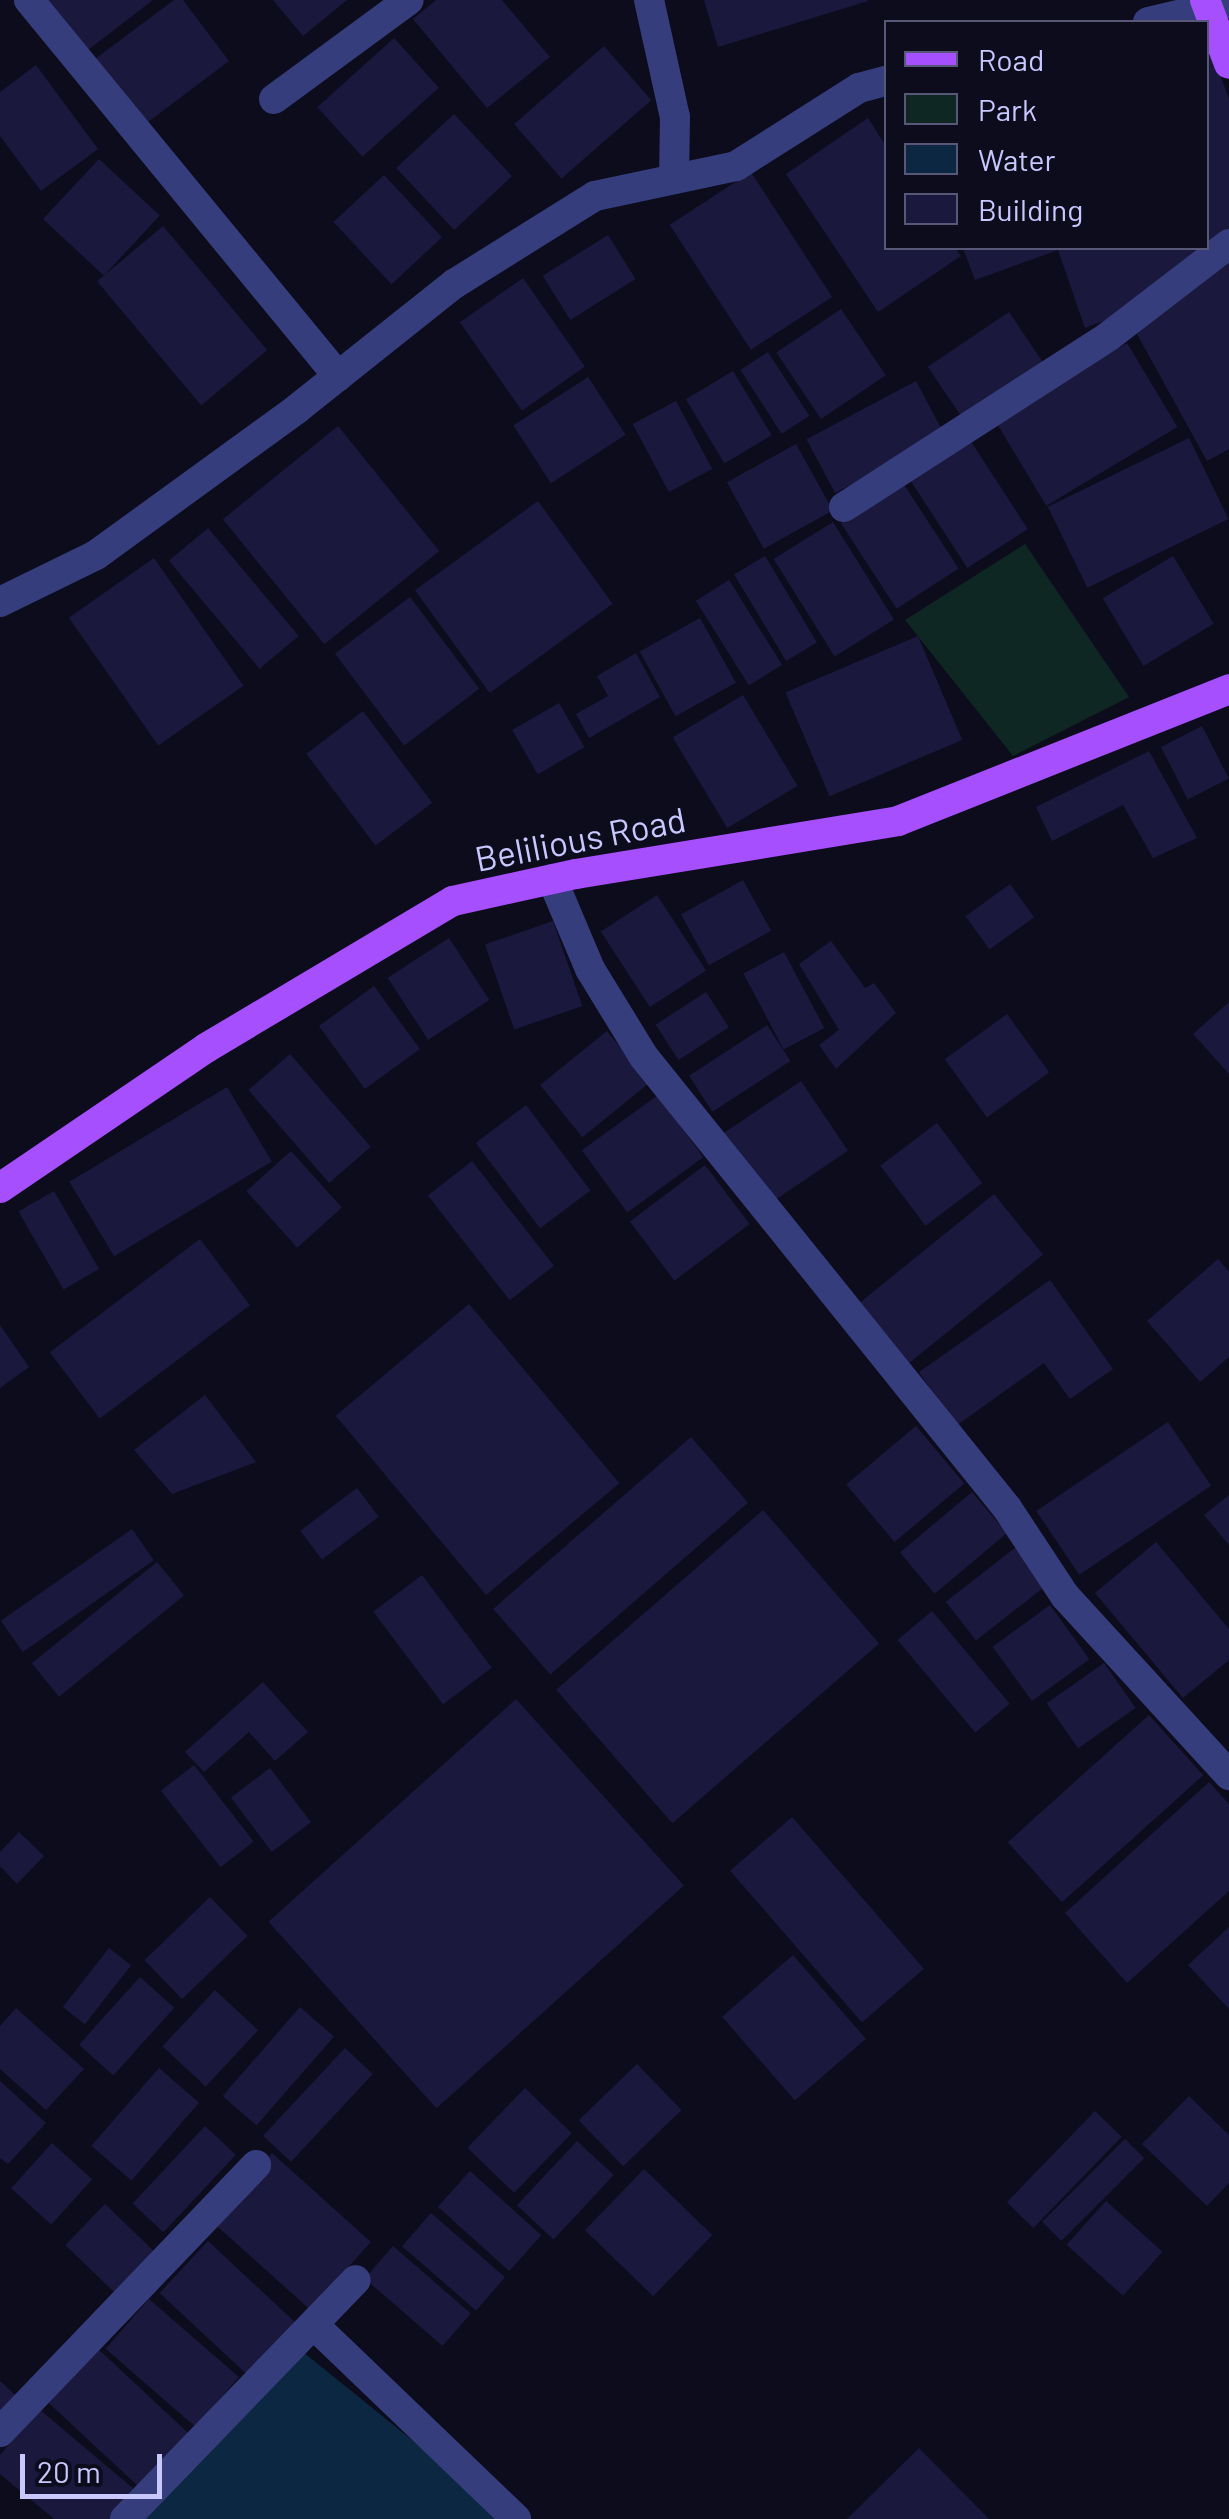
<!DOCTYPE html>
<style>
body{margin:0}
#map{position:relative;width:1229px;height:2519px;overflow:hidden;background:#0c0c1d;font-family:Barlow,sans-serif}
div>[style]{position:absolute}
.green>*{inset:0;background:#0f2723}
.water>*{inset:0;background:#0c2741}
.building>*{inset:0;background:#1b183e;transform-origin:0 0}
.minor>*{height:30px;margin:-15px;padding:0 15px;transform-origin:15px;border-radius:15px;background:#363d7c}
.major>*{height:30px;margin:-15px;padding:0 15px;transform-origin:15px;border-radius:15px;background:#a64fff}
span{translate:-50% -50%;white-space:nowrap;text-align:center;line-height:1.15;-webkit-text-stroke:10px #0c0c1d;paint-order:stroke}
.street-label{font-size:35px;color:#c8c8ff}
.legend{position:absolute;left:884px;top:20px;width:325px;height:230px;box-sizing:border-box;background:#0c0c1d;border:2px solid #575777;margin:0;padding:12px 18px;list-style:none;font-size:30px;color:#c8c8ff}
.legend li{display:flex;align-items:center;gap:20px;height:50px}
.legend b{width:50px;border:2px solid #575777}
.scale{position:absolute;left:20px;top:2454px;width:142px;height:45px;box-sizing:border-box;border:5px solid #c8c8ff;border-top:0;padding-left:12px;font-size:30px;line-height:35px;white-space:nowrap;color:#c8c8ff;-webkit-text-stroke:8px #0c0c1d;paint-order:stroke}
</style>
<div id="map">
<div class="green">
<div style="clip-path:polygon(1025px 544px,1129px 697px,1013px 756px,905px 620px)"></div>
</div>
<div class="water">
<div style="clip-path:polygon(303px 2352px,412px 2440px,517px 2519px,140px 2519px)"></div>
</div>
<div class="building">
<div style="clip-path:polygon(44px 0,153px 0,84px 53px)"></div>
<div style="clip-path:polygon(174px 0,183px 0,229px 61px,144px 125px,95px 59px)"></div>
<div style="clip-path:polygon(273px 0,347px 0,303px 36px)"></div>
<div style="clip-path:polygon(436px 0,502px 0,550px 57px,487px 108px,413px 19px)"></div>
<div style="clip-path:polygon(704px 0,867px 0,868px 1px,718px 47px)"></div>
<div style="clip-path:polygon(1206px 36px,1229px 99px,1229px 236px,1122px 314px,1085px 328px,1058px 250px,975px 280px,963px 248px,1206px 248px)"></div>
<div style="left:394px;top:38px;width:67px;height:103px;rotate:48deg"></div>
<div style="left:604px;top:46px;width:72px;height:119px;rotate:49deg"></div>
<div style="clip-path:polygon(36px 65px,98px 149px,41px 191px,0 136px,0 92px)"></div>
<div style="left:454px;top:114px;width:85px;height:79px;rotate:47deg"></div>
<div style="clip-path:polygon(868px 118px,886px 146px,886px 248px,955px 248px,961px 256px,878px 312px,786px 174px)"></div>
<div style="left:99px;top:159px;width:83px;height:82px;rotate:43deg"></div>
<div style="left:751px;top:172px;width:149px;height:97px;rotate:57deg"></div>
<div style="left:384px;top:175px;width:85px;height:69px;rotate:47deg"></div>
<div style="left:163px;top:226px;width:162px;height:86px;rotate:50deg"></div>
<div style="left:608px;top:235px;width:52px;height:77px;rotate:58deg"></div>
<div style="clip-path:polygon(1229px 250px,1229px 449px,1207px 461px,1132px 325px)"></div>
<div style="left:523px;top:278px;width:108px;height:77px;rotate:55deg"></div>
<div style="left:841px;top:309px;width:80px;height:78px;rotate:56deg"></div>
<div style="left:1009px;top:312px;width:61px;height:98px;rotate:56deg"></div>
<div style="left:1127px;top:343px;width:98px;height:153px;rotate:59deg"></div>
<div style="left:768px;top:352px;width:76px;height:33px;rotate:57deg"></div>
<div style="left:733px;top:371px;width:75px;height:55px;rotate:59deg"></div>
<div style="left:588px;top:377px;width:69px;height:89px;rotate:57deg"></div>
<div style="left:916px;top:381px;width:61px;height:124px;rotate:62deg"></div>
<div style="left:676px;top:401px;width:77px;height:49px;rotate:62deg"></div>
<div style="left:338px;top:426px;width:161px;height:148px;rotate:51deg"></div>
<div style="left:1189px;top:438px;width:90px;height:157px;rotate:64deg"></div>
<div style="left:970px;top:440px;width:106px;height:72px;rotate:57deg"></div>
<div style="left:796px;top:444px;width:76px;height:79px;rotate:61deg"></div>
<div style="left:903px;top:483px;width:102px;height:74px;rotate:57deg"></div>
<div style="left:538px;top:501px;width:127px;height:152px;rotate:54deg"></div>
<div style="left:833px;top:522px;width:115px;height:70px;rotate:58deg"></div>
<div style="left:208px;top:528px;width:141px;height:51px;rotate:50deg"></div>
<div style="left:765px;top:556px;width:101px;height:36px;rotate:59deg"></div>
<div style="left:1173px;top:556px;width:79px;height:82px;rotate:59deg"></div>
<div style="left:154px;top:558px;width:156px;height:104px;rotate:55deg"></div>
<div style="left:729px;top:580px;width:100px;height:39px;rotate:58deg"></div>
<div style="left:410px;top:597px;width:115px;height:94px;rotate:53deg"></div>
<div style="left:700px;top:618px;width:74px;height:69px;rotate:61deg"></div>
<div style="left:918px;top:636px;width:113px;height:144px;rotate:67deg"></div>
<div style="clip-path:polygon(636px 653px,660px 697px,589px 738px,576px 714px,608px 696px,597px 676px)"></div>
<div style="left:743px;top:695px;width:106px;height:82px;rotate:59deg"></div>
<div style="left:559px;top:703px;width:51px;height:54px;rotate:60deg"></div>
<div style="left:363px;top:711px;width:115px;height:71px;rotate:53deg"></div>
<div style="left:1202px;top:726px;width:59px;height:46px;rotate:63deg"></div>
<div style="clip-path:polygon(1149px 751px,1197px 838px,1153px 858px,1123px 805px,1052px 841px,1036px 807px)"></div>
<div style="left:743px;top:880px;width:58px;height:71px;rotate:61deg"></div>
<div style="left:1010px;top:884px;width:41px;height:55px;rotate:54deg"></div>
<div style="left:657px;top:895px;width:90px;height:67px;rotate:57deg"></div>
<div style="left:553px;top:921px;width:90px;height:72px;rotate:71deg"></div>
<div style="left:449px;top:938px;width:74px;height:73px;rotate:57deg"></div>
<div style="clip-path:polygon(831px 941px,865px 988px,874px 983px,896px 1013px,836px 1069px,819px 1045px,839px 1030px,799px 964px)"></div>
<div style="left:784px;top:952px;width:86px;height:46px;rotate:62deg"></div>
<div style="left:374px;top:986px;width:78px;height:68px;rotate:54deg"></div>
<div style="left:706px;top:992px;width:42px;height:60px;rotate:57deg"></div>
<div style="clip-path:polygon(1229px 1002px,1229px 1074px,1193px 1034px)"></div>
<div style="left:1007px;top:1014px;width:72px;height:77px;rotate:54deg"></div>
<div style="left:767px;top:1025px;width:43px;height:93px;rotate:57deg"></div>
<div style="left:607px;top:1031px;width:67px;height:86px;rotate:51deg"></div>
<div style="left:290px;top:1054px;width:123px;height:55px;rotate:49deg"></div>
<div style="left:801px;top:1081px;width:84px;height:93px;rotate:56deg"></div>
<div style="left:227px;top:1087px;width:87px;height:184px;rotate:59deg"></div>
<div style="left:658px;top:1095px;width:77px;height:94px;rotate:54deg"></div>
<div style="left:526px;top:1105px;width:107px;height:63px;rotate:53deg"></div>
<div style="left:937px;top:1123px;width:75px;height:71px;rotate:53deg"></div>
<div style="left:291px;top:1151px;width:76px;height:60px;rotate:48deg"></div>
<div style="left:472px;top:1161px;width:133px;height:56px;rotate:52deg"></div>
<div style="left:705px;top:1165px;width:74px;height:94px;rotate:53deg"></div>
<div style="left:54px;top:1191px;width:90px;height:41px;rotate:60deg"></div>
<div style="left:994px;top:1194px;width:78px;height:172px;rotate:51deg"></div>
<div style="left:200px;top:1239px;width:83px;height:188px;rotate:53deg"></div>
<div style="clip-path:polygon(1218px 1259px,1229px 1272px,1229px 1357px,1200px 1382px,1147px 1321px)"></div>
<div style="clip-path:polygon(1050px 1280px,1113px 1369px,1070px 1399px,1044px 1363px,956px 1426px,919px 1372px)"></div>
<div style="left:469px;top:1304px;width:234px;height:174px;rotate:50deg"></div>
<div style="clip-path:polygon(0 1325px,29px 1367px,0 1388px)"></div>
<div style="clip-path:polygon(205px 1395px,256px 1462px,172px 1494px,134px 1450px)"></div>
<div style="left:1168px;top:1422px;width:77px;height:159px;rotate:56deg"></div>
<div style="left:916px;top:1426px;width:75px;height:91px;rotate:50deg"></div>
<div style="left:691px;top:1437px;width:87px;height:262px;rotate:49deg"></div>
<div style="left:357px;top:1488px;width:36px;height:71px;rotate:53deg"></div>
<div style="left:972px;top:1492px;width:54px;height:94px;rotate:50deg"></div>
<div style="clip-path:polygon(1229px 1495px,1229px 1545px,1204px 1515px)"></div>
<div style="left:763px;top:1510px;width:177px;height:274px;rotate:49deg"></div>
<div style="left:132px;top:1529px;width:38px;height:160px;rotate:55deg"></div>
<div style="clip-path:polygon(1156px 1542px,1229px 1629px,1229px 1660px,1183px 1698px,1095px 1593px)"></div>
<div style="left:1016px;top:1547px;width:49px;height:89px;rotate:52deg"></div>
<div style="left:157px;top:1562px;width:43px;height:161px;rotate:51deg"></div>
<div style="left:422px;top:1575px;width:116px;height:61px;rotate:53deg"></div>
<div style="left:1050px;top:1605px;width:67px;height:71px;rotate:54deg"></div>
<div style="left:932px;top:1611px;width:121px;height:45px;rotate:50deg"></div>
<div style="left:1104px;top:1663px;width:55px;height:70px;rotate:55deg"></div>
<div style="clip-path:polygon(263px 1682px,308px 1732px,275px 1761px,249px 1732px,204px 1772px,185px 1752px)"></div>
<div style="left:516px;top:1699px;width:251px;height:333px;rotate:48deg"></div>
<div style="left:1149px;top:1715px;width:81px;height:190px;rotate:48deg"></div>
<div style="left:194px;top:1765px;width:97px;height:42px;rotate:52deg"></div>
<div style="left:270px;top:1768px;width:68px;height:49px;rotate:53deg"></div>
<div style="clip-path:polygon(1209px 1782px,1229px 1804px,1229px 1891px,1127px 1983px,1065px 1913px)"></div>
<div style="left:792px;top:1817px;width:201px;height:82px;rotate:49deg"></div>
<div style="clip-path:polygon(19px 1832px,44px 1856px,17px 1884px,0 1866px,0 1852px)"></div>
<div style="left:210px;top:1897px;width:54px;height:91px;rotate:46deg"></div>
<div style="clip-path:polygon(1229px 1927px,1229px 2009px,1188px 1965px)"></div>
<div style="left:109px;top:1948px;width:28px;height:75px;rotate:38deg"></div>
<div style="left:793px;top:1955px;width:111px;height:94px;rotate:49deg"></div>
<div style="left:140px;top:1977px;width:46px;height:91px;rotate:42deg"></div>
<div style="left:215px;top:1990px;width:59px;height:77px;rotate:43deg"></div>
<div style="left:300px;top:2007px;width:45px;height:118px;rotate:41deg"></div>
<div style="clip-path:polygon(16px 2008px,84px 2069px,46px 2110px,0 2069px,0 2026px)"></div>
<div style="left:345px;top:2048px;width:38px;height:120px;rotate:43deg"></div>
<div style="left:637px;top:2064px;width:64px;height:81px;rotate:46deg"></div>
<div style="left:159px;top:2068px;width:53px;height:103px;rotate:41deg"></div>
<div style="clip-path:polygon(0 2081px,46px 2123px,8px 2164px,0 2158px)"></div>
<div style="left:525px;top:2088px;width:65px;height:83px;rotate:44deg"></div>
<div style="clip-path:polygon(1189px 2096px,1229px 2135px,1229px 2183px,1207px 2206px,1142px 2144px)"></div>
<div style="left:1095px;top:2111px;width:37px;height:127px;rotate:44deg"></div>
<div style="left:205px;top:2126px;width:42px;height:106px;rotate:43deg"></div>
<div style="left:1125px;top:2139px;width:27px;height:117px;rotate:45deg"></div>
<div style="left:577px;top:2141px;width:50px;height:88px;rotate:43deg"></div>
<div style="left:52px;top:2143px;width:54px;height:61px;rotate:42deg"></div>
<div style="left:272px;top:2153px;width:133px;height:91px;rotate:42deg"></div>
<div style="left:644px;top:2169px;width:95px;height:85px;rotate:44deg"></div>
<div style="left:470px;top:2171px;width:96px;height:48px;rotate:42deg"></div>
<div style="left:1106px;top:2201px;width:76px;height:59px;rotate:42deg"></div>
<div style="left:105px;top:2204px;width:71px;height:57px;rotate:44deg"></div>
<div style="left:431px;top:2213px;width:98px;height:44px;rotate:41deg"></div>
<div style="left:208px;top:2241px;width:124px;height:71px;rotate:43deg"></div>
<div style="left:393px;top:2246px;width:103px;height:43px;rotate:41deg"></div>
<div style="left:149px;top:2299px;width:119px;height:66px;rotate:41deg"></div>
<div style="left:97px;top:2348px;width:129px;height:73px;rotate:43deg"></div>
<div style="clip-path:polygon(0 2381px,23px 2402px,0 2427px)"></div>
<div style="clip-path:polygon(39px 2409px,135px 2490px,111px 2519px,54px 2519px,0 2474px,0 2455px)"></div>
<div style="clip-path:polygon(919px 2448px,989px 2519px,847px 2519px)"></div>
</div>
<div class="minor">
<div style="left:29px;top:0;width:487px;rotate:50.6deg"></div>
<div style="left:649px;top:0;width:120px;rotate:77.5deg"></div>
<div style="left:675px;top:117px;width:62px;rotate:90.9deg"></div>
<div style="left:1148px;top:22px;width:83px;rotate:-13.2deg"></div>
<div style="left:274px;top:99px;width:167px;rotate:-36.3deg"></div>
<div style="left:844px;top:507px;width:315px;rotate:-32.8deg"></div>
<div style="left:1109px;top:336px;width:151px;rotate:-37.5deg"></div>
<div style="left:0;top:602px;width:107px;rotate:-26.1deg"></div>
<div style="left:96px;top:555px;width:250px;rotate:-36deg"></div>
<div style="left:298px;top:408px;width:199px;rotate:-38.5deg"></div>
<div style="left:454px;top:284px;width:166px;rotate:-32deg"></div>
<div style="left:595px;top:196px;width:144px;rotate:-12deg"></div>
<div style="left:736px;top:166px;width:146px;rotate:-32.4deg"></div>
<div style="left:859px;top:88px;width:28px;rotate:-15deg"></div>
<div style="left:552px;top:879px;width:98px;rotate:67.1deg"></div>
<div style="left:590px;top:969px;width:103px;rotate:58.5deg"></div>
<div style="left:644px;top:1057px;width:579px;rotate:51.17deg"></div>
<div style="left:1007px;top:1508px;width:105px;rotate:56.6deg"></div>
<div style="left:1065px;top:1596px;width:243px;rotate:47.5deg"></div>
<div style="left:314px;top:2325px;width:280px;rotate:43.8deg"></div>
<div style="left:0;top:2432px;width:370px;rotate:-46.2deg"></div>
<div style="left:125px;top:2519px;width:332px;rotate:-46deg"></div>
</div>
<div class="major">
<div style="left:1205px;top:0;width:68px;rotate:69.4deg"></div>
<div style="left:0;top:1188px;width:249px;rotate:-34.2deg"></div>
<div style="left:206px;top:1048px;width:287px;rotate:-30.8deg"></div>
<div style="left:453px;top:901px;width:126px;rotate:-12.4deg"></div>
<div style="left:576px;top:874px;width:326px;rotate:-9.3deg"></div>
<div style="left:898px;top:821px;width:356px;rotate:-21.7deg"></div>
</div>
<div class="street-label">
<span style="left:580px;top:838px;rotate:-11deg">Belilious Road</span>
</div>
<ul class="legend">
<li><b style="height:12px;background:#a64fff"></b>Road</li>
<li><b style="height:28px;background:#0f2723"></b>Park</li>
<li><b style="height:28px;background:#0c2741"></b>Water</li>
<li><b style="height:28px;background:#1b183e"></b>Building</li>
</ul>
<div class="scale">20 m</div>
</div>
